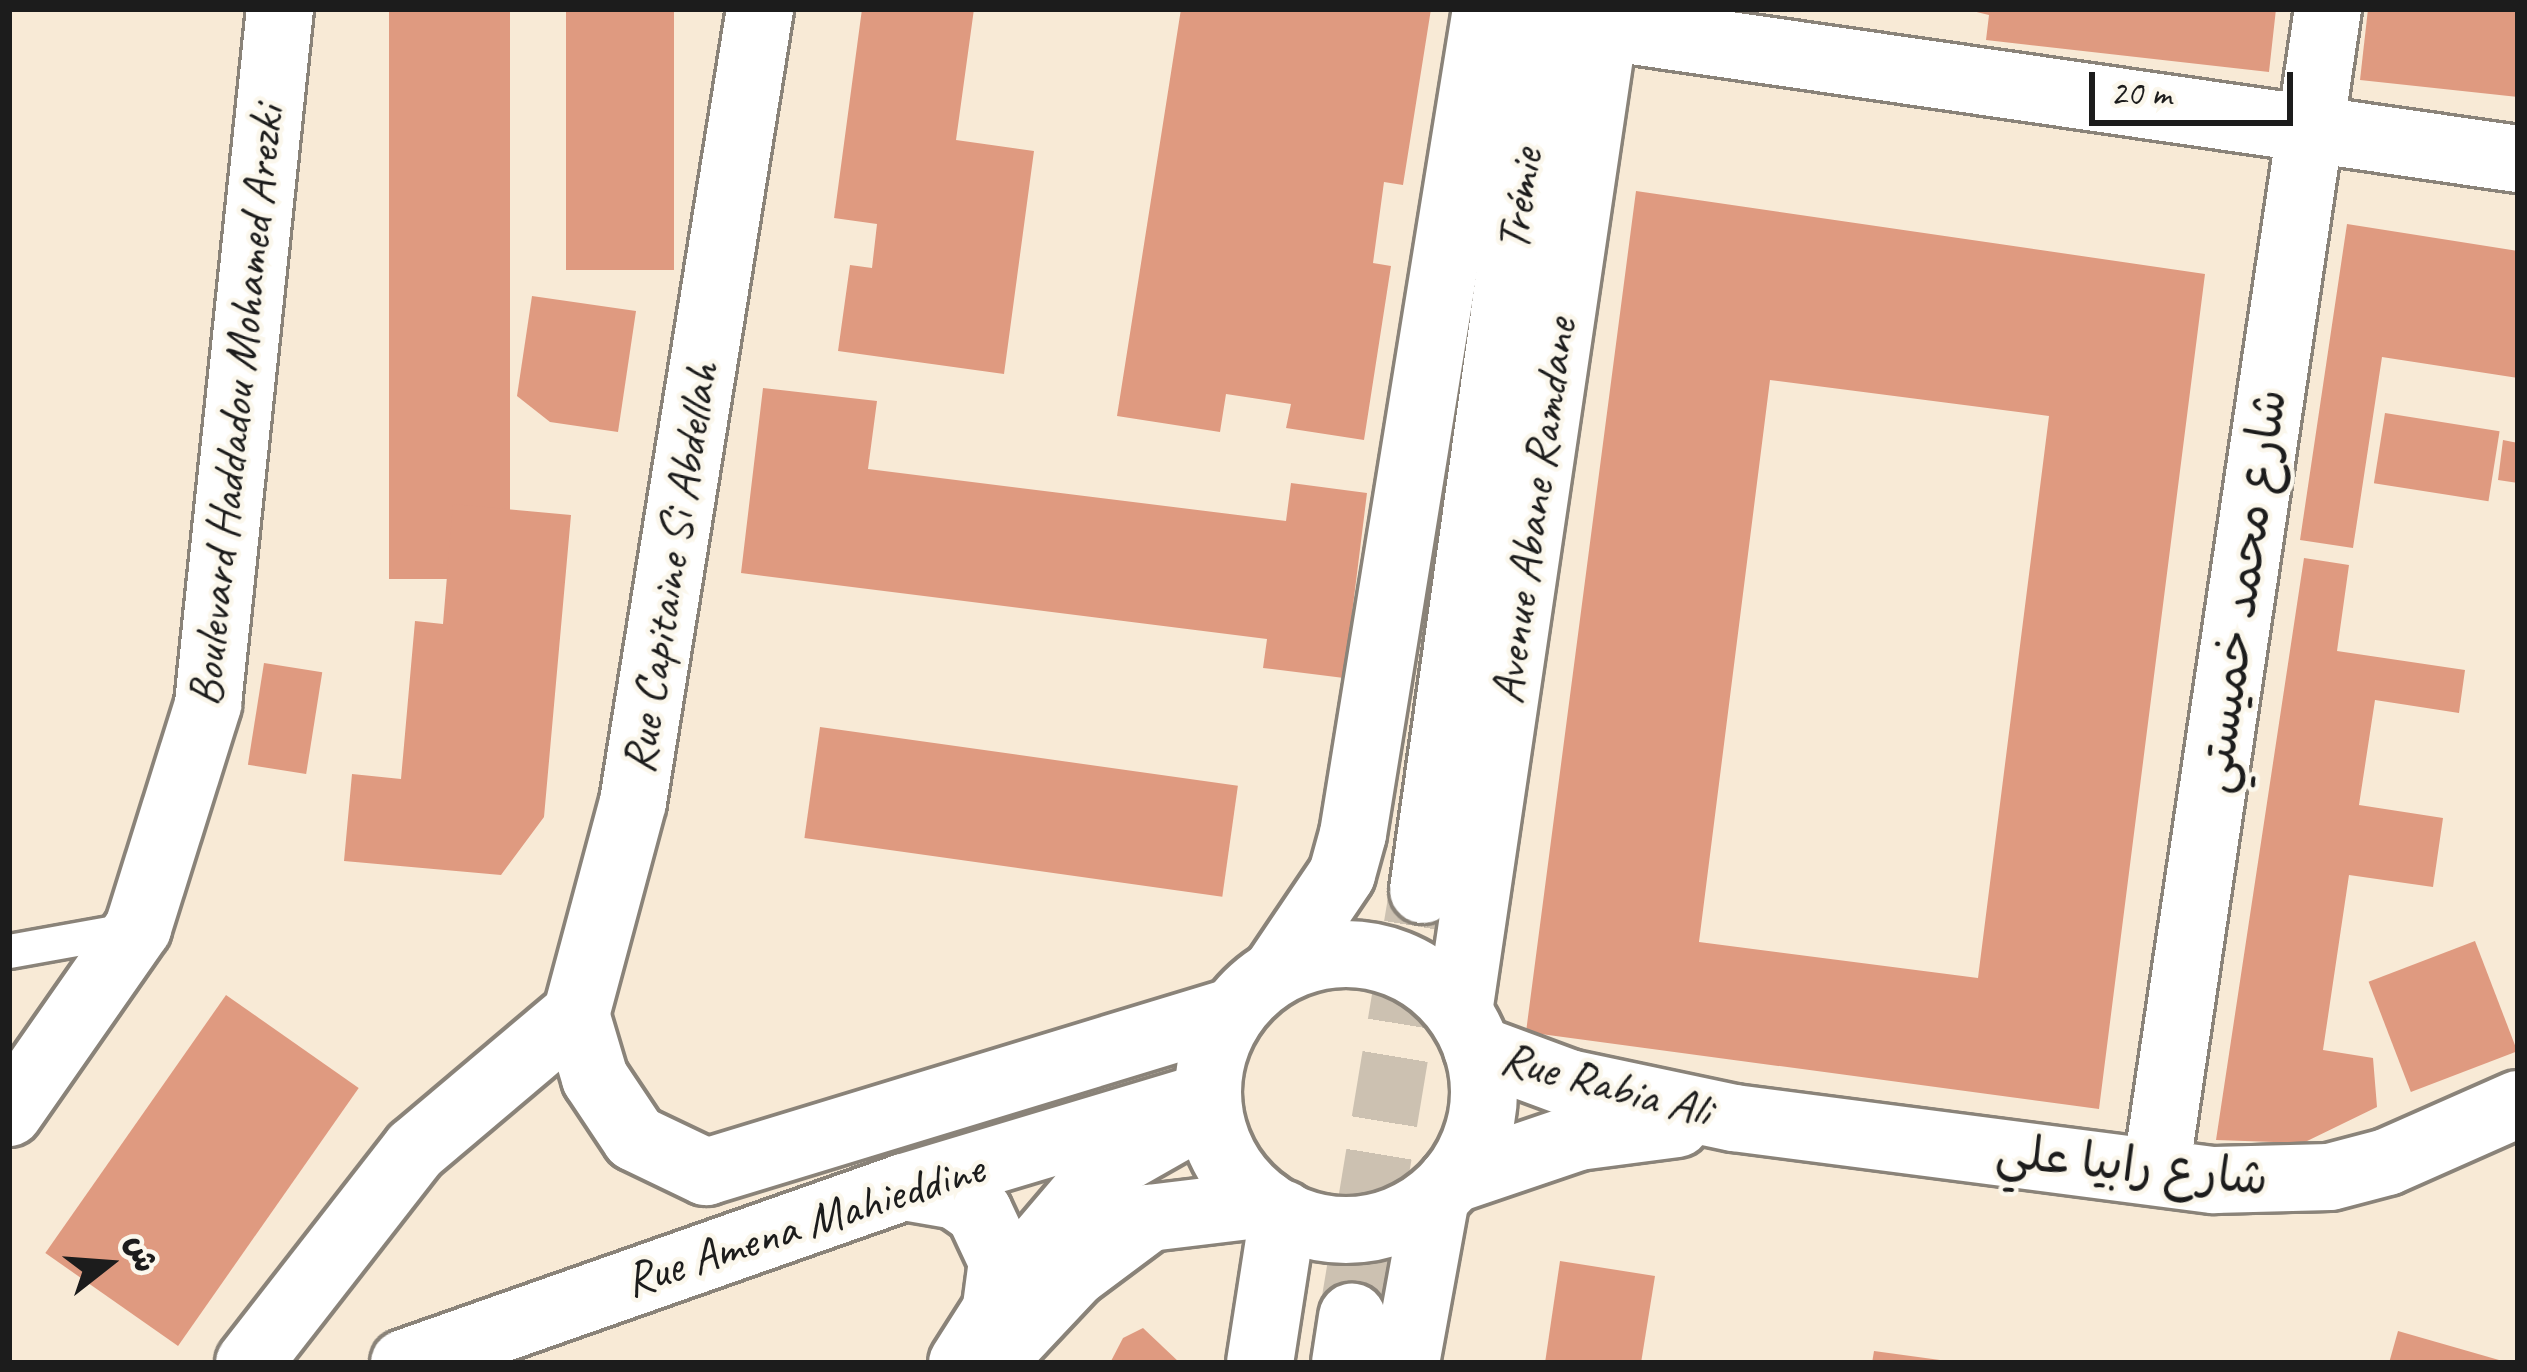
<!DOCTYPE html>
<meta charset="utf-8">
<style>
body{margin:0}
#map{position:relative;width:2527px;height:1372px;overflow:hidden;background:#f8ead6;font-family:Caveat,"Playpen Sans Arabic",sans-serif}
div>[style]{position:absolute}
.building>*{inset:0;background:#df9a80;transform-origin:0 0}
.primary-tunnel>*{height:66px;margin-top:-33px;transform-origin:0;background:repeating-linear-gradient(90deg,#ccc1b1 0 66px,transparent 0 99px)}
.roads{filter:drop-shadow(3px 0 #8a8379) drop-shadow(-3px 0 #8a8379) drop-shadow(0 3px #8a8379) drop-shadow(0 -3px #8a8379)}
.lane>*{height:33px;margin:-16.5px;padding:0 16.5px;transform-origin:16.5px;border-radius:16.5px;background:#fff}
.street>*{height:66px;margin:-33px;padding:0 33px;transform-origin:33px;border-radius:33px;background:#fff}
.primary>*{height:66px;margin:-33px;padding:0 33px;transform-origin:33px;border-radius:33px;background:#fff}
.primary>.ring{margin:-33px;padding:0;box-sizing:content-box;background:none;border:66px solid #fff;border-radius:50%}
span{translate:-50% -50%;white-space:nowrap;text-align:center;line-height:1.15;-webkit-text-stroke:9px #fbf7ec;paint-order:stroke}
.street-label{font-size:48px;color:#1c1c1c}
.frame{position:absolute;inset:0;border:12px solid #1c1c1c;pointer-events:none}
.north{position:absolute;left:48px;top:1204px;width:120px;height:120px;-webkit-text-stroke:9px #fbf7ec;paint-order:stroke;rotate:73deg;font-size:33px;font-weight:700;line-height:48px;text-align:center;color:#1c1c1c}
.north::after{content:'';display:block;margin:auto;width:42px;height:54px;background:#1c1c1c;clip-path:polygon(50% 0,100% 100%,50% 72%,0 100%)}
.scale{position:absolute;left:2089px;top:72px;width:204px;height:54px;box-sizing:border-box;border:6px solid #1c1c1c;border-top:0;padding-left:15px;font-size:36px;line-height:42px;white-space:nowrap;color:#1c1c1c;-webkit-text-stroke:9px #fbf7ec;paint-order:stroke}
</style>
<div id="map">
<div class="building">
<div style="left:389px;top:9px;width:121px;height:570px"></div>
<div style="left:566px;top:9px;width:108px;height:261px"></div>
<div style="clip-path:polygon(862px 9px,974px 9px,956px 140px,1034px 151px,1004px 374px,838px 351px,850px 265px,872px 268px,877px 224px,834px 218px)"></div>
<div style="clip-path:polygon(1181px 9px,1431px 9px,1403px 185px,1384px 182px,1373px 263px,1391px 266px,1364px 440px,1286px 428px,1291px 404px,1226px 394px,1220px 432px,1117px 416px)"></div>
<div style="clip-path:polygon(1964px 9px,2276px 9px,2269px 72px,1986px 40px,1989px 15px)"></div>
<div style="clip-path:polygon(2368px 9px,2518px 9px,2518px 97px,2360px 80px)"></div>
<div style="clip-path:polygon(evenodd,1636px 191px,2205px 274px,2099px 1109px,1526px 1032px,1636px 191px,1770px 380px,2049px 416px,1978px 978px,1699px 942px,1770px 380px)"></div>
<div style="clip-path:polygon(2347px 224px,2518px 251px,2518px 378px,2382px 357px,2353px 548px,2300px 540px)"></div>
<div style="clip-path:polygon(532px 296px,636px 311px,618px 432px,550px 422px,517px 396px)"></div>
<div style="clip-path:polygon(763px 388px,877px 401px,868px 469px,1286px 521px,1291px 483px,1367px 493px,1344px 678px,1263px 668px,1267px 639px,741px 573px)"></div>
<div style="left:2385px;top:413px;width:116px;height:71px;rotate:9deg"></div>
<div style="clip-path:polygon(2503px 440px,2518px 443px,2518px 483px,2498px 480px)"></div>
<div style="clip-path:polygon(453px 504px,571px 515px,544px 817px,501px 875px,344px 861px,352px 774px,401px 779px,415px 621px,443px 624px)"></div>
<div style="clip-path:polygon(2304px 558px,2349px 565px,2337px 651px,2465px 670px,2459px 713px,2375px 700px,2359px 805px,2443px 818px,2433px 887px,2349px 875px,2323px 1050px,2373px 1058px,2377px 1107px,2303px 1143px,2216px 1140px)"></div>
<div style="left:264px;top:663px;width:59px;height:103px;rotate:9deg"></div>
<div style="left:820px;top:727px;width:422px;height:112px;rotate:8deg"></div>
<div style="left:2475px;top:941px;width:118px;height:114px;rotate:69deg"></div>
<div style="left:226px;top:995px;width:162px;height:315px;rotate:35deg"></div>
<div style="clip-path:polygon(1560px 1261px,1655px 1276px,1641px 1363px,1545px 1363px)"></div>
<div style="clip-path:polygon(1143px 1328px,1180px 1363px,1110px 1363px,1123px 1338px)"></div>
<div style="clip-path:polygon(2398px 1331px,2506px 1362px,2506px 1363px,2389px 1363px)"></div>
<div style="clip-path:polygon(1874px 1351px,1940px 1360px,1940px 1363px,1872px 1363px)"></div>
</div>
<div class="primary-tunnel">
<div style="left:1352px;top:1317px;width:433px;rotate:-80.6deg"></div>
</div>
<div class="roads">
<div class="lane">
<div style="left:9px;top:951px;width:130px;rotate:-10.2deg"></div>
</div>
<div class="street">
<div style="left:760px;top:9px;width:803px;rotate:99.1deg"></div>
<div style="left:633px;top:802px;width:220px;rotate:105deg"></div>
<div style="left:576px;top:1014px;width:67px;rotate:73.5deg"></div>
<div style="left:595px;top:1078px;width:72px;rotate:56.3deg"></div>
<div style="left:635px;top:1138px;width:79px;rotate:25.6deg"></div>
<div style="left:706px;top:1172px;width:552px;rotate:-16.96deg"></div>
<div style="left:1605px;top:27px;width:922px;rotate:8.23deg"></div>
<div style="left:1477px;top:1049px;width:98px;rotate:20.3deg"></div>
<div style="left:1569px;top:1083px;width:169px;rotate:12deg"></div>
<div style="left:1734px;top:1118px;width:484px;rotate:7.4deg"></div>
<div style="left:2214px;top:1180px;width:116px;rotate:-1.5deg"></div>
<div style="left:2330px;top:1177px;width:59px;rotate:-14.7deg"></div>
<div style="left:2387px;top:1162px;width:143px;rotate:-23.9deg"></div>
<div style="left:9px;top:1113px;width:226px;rotate:-55.1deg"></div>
<div style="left:138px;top:928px;width:235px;rotate:-72.6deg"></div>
<div style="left:208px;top:704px;width:699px;rotate:-84.09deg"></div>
<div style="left:2156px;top:1172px;width:1176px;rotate:-81.59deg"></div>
<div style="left:1452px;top:1180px;width:133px;rotate:-18.8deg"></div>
<div style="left:1578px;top:1137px;width:100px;rotate:-7.5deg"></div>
<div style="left:249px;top:1363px;width:270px;rotate:-52.1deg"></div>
<div style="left:415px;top:1150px;width:211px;rotate:-40.2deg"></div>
<div style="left:404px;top:1363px;width:530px;rotate:-19.39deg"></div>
<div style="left:904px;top:1187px;width:317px;rotate:-16.7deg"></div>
</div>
<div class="primary">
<div style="left:1423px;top:890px;width:890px;rotate:-81.99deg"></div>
<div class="ring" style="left:1208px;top:954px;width:210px;height:210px"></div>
<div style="left:1276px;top:972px;width:118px;rotate:-56deg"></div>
<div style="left:1342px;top:874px;width:41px;rotate:-74.6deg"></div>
<div style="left:1353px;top:834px;width:836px;rotate:-80.84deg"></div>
<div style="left:1459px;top:1012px;width:1014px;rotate:-81.61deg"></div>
<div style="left:904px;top:1187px;width:53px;rotate:9.8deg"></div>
<div style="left:956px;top:1196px;width:28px;rotate:35deg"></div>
<div style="left:979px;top:1212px;width:54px;rotate:64.9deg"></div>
<div style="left:1002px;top:1261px;width:53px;rotate:97.5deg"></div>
<div style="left:1014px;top:1338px;width:88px;rotate:-46.8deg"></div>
<div style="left:1074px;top:1274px;width:94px;rotate:-36.7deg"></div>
<div style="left:1149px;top:1218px;width:117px;rotate:-6.9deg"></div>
<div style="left:962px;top:1363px;width:125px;rotate:-57.5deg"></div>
<div style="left:1029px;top:1258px;width:88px;rotate:-49.6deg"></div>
<div style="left:1086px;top:1191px;width:39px;rotate:-44deg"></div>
<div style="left:1114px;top:1164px;width:109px;rotate:-29.6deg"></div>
<div style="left:1260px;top:1363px;width:151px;rotate:-81.2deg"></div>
<div style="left:1345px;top:1363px;width:47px;rotate:-81.3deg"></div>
<div style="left:1406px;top:1363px;width:168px;rotate:-79.7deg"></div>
</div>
</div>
<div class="street-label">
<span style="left:1519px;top:200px;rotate:-82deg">Trémie</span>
<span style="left:236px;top:406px;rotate:-84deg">Boulevard Haddadou Mohamed Arezki</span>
<span style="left:1533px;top:511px;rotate:-82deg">Avenue Abane Ramdane</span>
<span style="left:670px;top:568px;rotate:-81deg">Rue Capitaine Si Abdellah</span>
<span style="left:2242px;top:591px;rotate:-82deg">شارع محمد خميستي</span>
<span style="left:1606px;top:1084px;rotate:15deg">Rue Rabia Ali</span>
<span style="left:2132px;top:1165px;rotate:6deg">شارع رابيا علي</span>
<span style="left:804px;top:1224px;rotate:-18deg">Rue Amena Mahieddine</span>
</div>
<div class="frame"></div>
<div class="north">ش</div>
<div class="scale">20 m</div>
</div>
